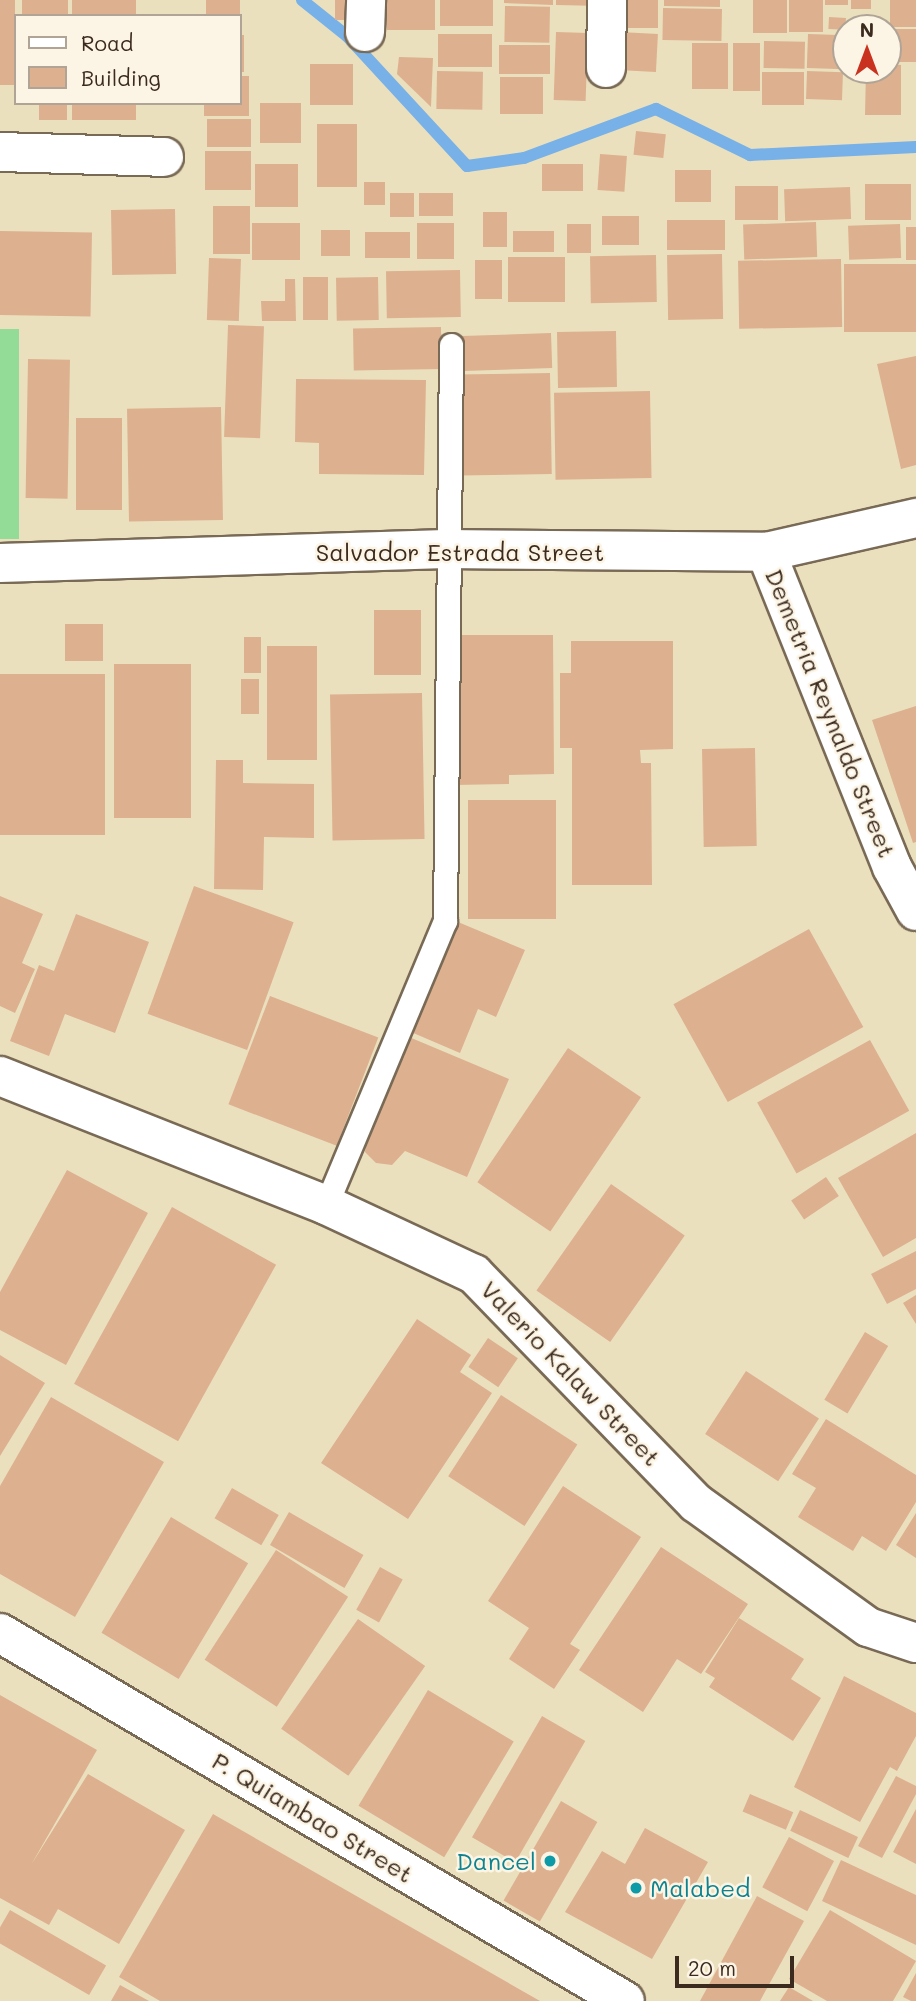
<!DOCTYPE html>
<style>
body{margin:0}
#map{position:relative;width:916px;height:2001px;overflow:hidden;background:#ebe0bd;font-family:Mali,sans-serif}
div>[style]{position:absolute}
.green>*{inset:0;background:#93dc97;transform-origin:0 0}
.stream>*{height:12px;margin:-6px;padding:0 6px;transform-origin:6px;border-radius:6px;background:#77b1e8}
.building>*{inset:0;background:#ddb08f;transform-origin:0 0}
.roads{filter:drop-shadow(2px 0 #796a56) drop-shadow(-2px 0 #796a56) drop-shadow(0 2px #796a56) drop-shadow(0 -2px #796a56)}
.lane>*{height:23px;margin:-11.5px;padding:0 11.5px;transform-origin:11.5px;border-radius:11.5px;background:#fff}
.street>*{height:38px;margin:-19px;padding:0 19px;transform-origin:19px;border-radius:19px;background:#fff}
.dots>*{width:19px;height:19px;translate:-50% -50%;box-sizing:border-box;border:4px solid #fcf5e5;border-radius:50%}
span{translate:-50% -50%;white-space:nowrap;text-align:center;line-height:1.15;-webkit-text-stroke:5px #fcf5e5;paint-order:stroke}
.street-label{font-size:24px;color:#3b2a1e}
.culture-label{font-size:24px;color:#0d838f}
.right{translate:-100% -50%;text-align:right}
.left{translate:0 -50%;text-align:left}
.legend{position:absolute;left:14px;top:14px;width:228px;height:91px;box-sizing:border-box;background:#fcf5e5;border:2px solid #afa495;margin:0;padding:9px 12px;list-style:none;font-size:21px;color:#3b2a1e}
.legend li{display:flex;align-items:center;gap:14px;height:35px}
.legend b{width:35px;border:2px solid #afa495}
.north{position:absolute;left:832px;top:14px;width:70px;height:70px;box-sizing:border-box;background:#fcf5e5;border:2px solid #afa495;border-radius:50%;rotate:0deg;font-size:19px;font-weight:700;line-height:28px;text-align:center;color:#3b2a1e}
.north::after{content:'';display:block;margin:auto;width:24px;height:32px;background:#c8321e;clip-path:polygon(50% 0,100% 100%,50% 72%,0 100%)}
.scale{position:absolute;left:675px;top:1956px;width:119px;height:32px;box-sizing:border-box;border:4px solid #3b2a1e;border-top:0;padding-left:9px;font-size:21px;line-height:24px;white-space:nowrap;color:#3b2a1e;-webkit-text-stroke:5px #fcf5e5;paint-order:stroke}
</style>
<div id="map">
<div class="green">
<div style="left:0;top:329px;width:19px;height:210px"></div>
</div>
<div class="stream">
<div style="left:302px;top:0;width:58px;rotate:38.7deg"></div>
<div style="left:347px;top:36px;width:177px;rotate:47.3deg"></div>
<div style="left:467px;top:166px;width:58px;rotate:-8deg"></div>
<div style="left:524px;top:158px;width:141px;rotate:-20.4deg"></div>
<div style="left:656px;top:109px;width:105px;rotate:26.1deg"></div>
<div style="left:750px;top:155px;width:166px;rotate:-2.8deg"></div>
</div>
<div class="building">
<div style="left:0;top:0;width:15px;height:85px"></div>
<div style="left:22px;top:0;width:46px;height:16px"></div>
<div style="left:72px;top:0;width:64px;height:16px"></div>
<div style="left:206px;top:0;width:34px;height:16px"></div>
<div style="left:335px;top:0;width:19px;height:20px"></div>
<div style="left:387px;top:0;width:48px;height:30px"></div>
<div style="left:440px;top:0;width:53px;height:26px"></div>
<div style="clip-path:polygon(504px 0,553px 0,553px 5px,504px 3px)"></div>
<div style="clip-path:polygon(556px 0,602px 0,602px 6px,556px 5px)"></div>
<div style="left:618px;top:0;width:40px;height:28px"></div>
<div style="clip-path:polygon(664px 0,720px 0,720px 7px,664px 6px)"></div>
<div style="left:753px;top:0;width:34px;height:33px"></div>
<div style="left:789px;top:0;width:34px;height:32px"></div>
<div style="left:825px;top:0;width:23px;height:5px"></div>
<div style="left:851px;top:0;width:20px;height:9px"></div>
<div style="left:890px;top:0;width:26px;height:27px"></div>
<div style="left:505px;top:6px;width:45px;height:36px;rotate:1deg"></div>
<div style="left:663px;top:8px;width:59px;height:32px;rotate:1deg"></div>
<div style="left:829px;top:17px;width:17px;height:12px;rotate:3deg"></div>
<div style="left:916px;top:29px;width:33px;height:26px;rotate:90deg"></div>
<div style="left:556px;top:32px;width:32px;height:68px;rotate:2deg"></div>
<div style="left:620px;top:32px;width:38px;height:38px;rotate:3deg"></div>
<div style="left:438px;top:34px;width:54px;height:33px"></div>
<div style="left:808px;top:34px;width:38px;height:34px;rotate:2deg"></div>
<div style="left:240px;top:35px;width:4px;height:37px"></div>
<div style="left:764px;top:41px;width:41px;height:27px;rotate:1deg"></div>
<div style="left:692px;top:43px;width:36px;height:46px"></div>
<div style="left:733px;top:43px;width:27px;height:48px"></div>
<div style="left:499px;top:45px;width:51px;height:29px"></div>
<div style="clip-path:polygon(399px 57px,433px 58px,431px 107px,397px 74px)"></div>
<div style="left:310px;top:64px;width:43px;height:41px"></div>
<div style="clip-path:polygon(888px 64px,901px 65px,901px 115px,865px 115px,866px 70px,888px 70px)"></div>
<div style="left:437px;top:71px;width:46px;height:38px;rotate:1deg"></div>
<div style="left:807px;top:71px;width:36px;height:28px;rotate:2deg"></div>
<div style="left:762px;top:72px;width:42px;height:33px"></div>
<div style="clip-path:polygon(240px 76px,249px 76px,249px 116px,204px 116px,204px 103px,240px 103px)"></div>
<div style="left:500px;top:77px;width:43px;height:37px"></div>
<div style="left:39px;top:103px;width:28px;height:17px"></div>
<div style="left:72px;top:103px;width:64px;height:17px"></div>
<div style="left:260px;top:103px;width:41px;height:40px"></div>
<div style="left:207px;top:119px;width:44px;height:28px"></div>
<div style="left:317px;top:124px;width:40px;height:63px"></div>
<div style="left:636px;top:131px;width:30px;height:24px;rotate:6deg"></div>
<div style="left:205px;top:151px;width:46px;height:39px"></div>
<div style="left:600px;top:154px;width:27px;height:36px;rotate:4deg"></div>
<div style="left:255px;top:164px;width:43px;height:43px"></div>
<div style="left:542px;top:164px;width:41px;height:27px"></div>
<div style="left:711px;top:170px;width:32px;height:36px;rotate:90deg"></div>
<div style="left:364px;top:182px;width:21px;height:23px"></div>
<div style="left:911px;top:184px;width:36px;height:46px;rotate:90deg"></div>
<div style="left:735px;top:186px;width:43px;height:34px"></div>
<div style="left:850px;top:187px;width:32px;height:66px;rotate:88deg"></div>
<div style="left:390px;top:193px;width:24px;height:24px"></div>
<div style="left:453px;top:193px;width:23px;height:34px;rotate:90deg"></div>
<div style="left:213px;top:206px;width:37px;height:48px"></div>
<div style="left:175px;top:209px;width:65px;height:64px;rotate:89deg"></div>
<div style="left:483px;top:212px;width:24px;height:35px"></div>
<div style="left:639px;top:216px;width:29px;height:37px;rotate:90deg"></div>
<div style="left:667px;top:220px;width:58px;height:30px"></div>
<div style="left:816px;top:222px;width:35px;height:73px;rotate:88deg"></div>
<div style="left:252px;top:223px;width:48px;height:37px"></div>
<div style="left:417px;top:223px;width:37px;height:36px"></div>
<div style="left:567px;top:224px;width:24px;height:29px"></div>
<div style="left:900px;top:224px;width:34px;height:52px;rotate:88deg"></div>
<div style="left:906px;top:227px;width:10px;height:33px"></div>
<div style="left:321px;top:230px;width:29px;height:26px"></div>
<div style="left:0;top:231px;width:92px;height:84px;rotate:1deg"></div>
<div style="left:554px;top:231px;width:21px;height:41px;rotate:90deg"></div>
<div style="left:365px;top:232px;width:45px;height:26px"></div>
<div style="left:722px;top:254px;width:65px;height:55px;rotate:89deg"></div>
<div style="left:656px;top:255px;width:47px;height:66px;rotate:89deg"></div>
<div style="left:565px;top:257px;width:45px;height:57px;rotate:90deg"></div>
<div style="left:209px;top:258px;width:32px;height:62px;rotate:2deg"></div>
<div style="left:841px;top:259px;width:68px;height:103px;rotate:89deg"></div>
<div style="left:475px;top:260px;width:27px;height:39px"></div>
<div style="left:844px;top:264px;width:72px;height:68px"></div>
<div style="left:460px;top:270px;width:47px;height:74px;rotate:89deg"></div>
<div style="left:328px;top:277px;width:43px;height:25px;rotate:90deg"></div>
<div style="left:378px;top:277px;width:43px;height:42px;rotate:89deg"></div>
<div style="clip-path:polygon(285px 279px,295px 279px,296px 321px,262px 321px,261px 301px,285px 301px)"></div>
<div style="left:228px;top:325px;width:36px;height:112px;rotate:2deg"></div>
<div style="left:441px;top:327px;width:42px;height:88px;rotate:89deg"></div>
<div style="left:616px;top:331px;width:56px;height:59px;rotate:89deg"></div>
<div style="left:551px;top:333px;width:35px;height:89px;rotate:88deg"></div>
<div style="clip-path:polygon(916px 356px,916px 465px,901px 469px,877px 364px)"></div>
<div style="left:28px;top:359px;width:42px;height:139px;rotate:1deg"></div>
<div style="left:550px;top:373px;width:101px;height:92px;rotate:89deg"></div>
<div style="clip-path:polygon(296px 379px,426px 380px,424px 475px,319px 474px,319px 443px,295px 442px)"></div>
<div style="left:650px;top:391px;width:87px;height:96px;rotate:89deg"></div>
<div style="left:221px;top:407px;width:113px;height:94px;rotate:89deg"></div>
<div style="left:76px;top:418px;width:46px;height:92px"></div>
<div style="left:421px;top:610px;width:65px;height:47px;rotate:90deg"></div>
<div style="left:65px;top:624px;width:38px;height:37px"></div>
<div style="clip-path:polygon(453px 635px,553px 635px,554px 774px,509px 775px,509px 784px,454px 785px)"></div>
<div style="left:244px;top:637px;width:17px;height:36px"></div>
<div style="clip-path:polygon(571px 641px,673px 641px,673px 749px,640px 750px,641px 763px,651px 763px,652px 885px,572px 885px,572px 748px,560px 748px,560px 673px,571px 673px)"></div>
<div style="left:317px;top:646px;width:114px;height:50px;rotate:90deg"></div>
<div style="left:114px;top:664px;width:77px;height:154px"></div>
<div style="left:0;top:674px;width:105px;height:161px"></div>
<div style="left:241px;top:679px;width:18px;height:35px"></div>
<div style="left:422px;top:693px;width:146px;height:92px;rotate:89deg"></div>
<div style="clip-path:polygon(916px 706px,916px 842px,913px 843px,872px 720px)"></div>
<div style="left:755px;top:748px;width:98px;height:53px;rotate:89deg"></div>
<div style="clip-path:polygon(216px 760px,243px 760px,243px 783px,314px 784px,314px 838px,264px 837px,263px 890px,214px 889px)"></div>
<div style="left:468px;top:800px;width:88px;height:119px"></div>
<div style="left:194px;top:886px;width:106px;height:136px;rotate:20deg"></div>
<div style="clip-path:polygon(0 896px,43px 914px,22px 963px,35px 969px,15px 1013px,0 1006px)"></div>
<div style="clip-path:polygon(76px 914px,149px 942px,115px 1033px,65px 1014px,49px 1056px,10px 1041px,39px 965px,54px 971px)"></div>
<div style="clip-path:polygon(458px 922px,525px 950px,496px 1017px,478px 1009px,460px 1053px,411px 1032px)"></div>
<div style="left:809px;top:929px;width:112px;height:155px;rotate:61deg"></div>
<div style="left:270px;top:996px;width:116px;height:116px;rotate:21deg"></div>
<div style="clip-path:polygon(409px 1037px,509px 1079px,467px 1177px,405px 1151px,392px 1165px,376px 1163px,365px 1152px,367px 1134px)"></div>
<div style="left:870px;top:1040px;width:81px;height:129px;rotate:61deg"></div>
<div style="left:568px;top:1048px;width:88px;height:162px;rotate:34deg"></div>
<div style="clip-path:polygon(916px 1133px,916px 1238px,883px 1257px,838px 1178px)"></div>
<div style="clip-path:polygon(67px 1170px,148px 1213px,66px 1365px,0 1330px,0 1292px)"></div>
<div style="left:826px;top:1177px;width:23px;height:42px;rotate:56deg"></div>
<div style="left:611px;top:1184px;width:90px;height:130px;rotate:35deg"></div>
<div style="left:172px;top:1207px;width:119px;height:202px;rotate:29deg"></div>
<div style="clip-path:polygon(916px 1251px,916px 1289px,887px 1304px,871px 1274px)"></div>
<div style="clip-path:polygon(916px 1295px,916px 1324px,903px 1303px)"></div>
<div style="clip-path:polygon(417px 1319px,471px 1355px,460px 1372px,492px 1393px,408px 1519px,321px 1463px)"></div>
<div style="left:865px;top:1332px;width:27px;height:79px;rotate:31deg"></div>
<div style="left:488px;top:1338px;width:36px;height:35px;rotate:34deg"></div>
<div style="clip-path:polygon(0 1355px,45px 1383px,0 1456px)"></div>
<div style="left:746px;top:1371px;width:87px;height:75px;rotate:33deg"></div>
<div style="left:501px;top:1395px;width:91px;height:97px;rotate:33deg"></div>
<div style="clip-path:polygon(51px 1397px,164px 1462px,75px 1617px,0 1574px,0 1486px)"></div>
<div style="clip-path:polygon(826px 1419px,916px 1475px,916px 1502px,886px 1551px,862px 1536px,853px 1551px,798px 1517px,816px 1488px,792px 1474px)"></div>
<div style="clip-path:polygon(563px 1486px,641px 1537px,570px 1644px,580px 1650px,554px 1689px,509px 1659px,529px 1628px,488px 1601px)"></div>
<div style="left:232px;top:1488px;width:54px;height:35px;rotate:30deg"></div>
<div style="left:289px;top:1512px;width:86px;height:38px;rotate:30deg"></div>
<div style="clip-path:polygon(916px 1513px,916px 1558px,896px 1545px)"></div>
<div style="left:171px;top:1517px;width:90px;height:135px;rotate:31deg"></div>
<div style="clip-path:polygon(661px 1547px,748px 1604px,701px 1674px,677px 1659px,643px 1712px,579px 1670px)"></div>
<div style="left:276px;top:1550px;width:86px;height:131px;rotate:33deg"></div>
<div style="left:380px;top:1567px;width:26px;height:49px;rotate:29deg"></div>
<div style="clip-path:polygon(739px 1618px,804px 1659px,791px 1679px,821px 1698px,793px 1741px,709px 1687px,715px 1678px,705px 1672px)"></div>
<div style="left:358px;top:1619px;width:82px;height:134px;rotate:35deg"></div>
<div style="clip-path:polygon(844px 1676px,916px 1713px,916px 1736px,897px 1771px,890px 1767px,860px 1822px,794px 1787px)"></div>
<div style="left:428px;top:1690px;width:100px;height:135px;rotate:31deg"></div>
<div style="clip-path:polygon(0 1695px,97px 1750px,31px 1865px,88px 1774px,185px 1830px,119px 1944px,58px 1909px,49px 1925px,0 1898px)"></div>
<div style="left:542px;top:1716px;width:50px;height:140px;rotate:30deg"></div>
<div style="clip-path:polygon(896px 1776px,916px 1786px,916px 1794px,882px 1858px,858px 1846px)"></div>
<div style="left:750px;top:1794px;width:47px;height:19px;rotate:23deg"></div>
<div style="left:561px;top:1801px;width:42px;height:115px;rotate:30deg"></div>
<div style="clip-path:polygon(916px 1809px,916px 1864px,893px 1852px)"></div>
<div style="left:800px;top:1810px;width:64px;height:23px;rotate:25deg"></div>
<div style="clip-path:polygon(213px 1814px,540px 2001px,160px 2001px,119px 1977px)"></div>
<div style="clip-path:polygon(645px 1828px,708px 1862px,652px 1959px,565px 1912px,602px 1851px,625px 1864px)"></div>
<div style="left:789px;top:1837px;width:51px;height:57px;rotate:28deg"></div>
<div style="clip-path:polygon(841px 1860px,916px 1895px,916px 1945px,822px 1901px)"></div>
<div style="clip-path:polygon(757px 1896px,804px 1921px,760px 2001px,700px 2001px)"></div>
<div style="left:10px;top:1910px;width:111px;height:34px;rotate:30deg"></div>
<div style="clip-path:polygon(830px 1910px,916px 1961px,893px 2001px,827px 2001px,789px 1979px)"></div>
<div style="clip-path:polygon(916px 1973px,916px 2001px,911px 2001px,903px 1997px)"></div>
<div style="clip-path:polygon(120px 1985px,149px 2001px,111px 2001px)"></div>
<div style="clip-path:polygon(789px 1987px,813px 2001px,780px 2001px)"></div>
</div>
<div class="roads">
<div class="lane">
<div style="left:326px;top:1205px;width:308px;rotate:-67.3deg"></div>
<div style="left:445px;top:921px;width:576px;rotate:-89.4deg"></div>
</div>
<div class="street">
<div style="left:365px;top:32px;width:32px;rotate:-88deg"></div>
<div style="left:606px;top:68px;width:68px;rotate:-89.2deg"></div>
<div style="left:0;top:152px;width:164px;rotate:1.7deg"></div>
<div style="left:766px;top:552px;width:339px;rotate:68.2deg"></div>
<div style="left:892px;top:867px;width:50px;rotate:61.4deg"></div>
<div style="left:0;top:563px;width:446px;rotate:-1.8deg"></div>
<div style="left:446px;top:549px;width:320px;rotate:0.5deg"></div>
<div style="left:766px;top:552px;width:154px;rotate:-12.8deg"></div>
<div style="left:0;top:1076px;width:351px;rotate:21.6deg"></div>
<div style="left:326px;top:1205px;width:163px;rotate:25deg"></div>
<div style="left:474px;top:1274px;width:319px;rotate:45.9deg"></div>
<div style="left:696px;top:1503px;width:212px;rotate:35.8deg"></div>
<div style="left:868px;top:1627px;width:51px;rotate:18.4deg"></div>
<div style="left:0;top:1633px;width:725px;rotate:30.49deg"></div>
</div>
</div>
<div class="dots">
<div style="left:550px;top:1861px;background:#0f9aa8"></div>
<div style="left:636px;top:1888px;background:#0f9aa8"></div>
</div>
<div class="street-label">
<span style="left:460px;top:552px">Salvador Estrada Street</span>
<span style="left:831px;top:713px;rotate:68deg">Demetria Reynaldo Street</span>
<span style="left:571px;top:1373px;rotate:46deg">Valerio Kalaw Street</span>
<span style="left:313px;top:1817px;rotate:31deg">P. Quiambao Street</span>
</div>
<div class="culture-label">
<span class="right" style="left:536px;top:1861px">Dancel</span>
<span class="left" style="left:650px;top:1888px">Malabed</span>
</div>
<ul class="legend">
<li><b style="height:9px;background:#fff"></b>Road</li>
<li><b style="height:19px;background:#ddb08f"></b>Building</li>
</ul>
<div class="north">N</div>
<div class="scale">20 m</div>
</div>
